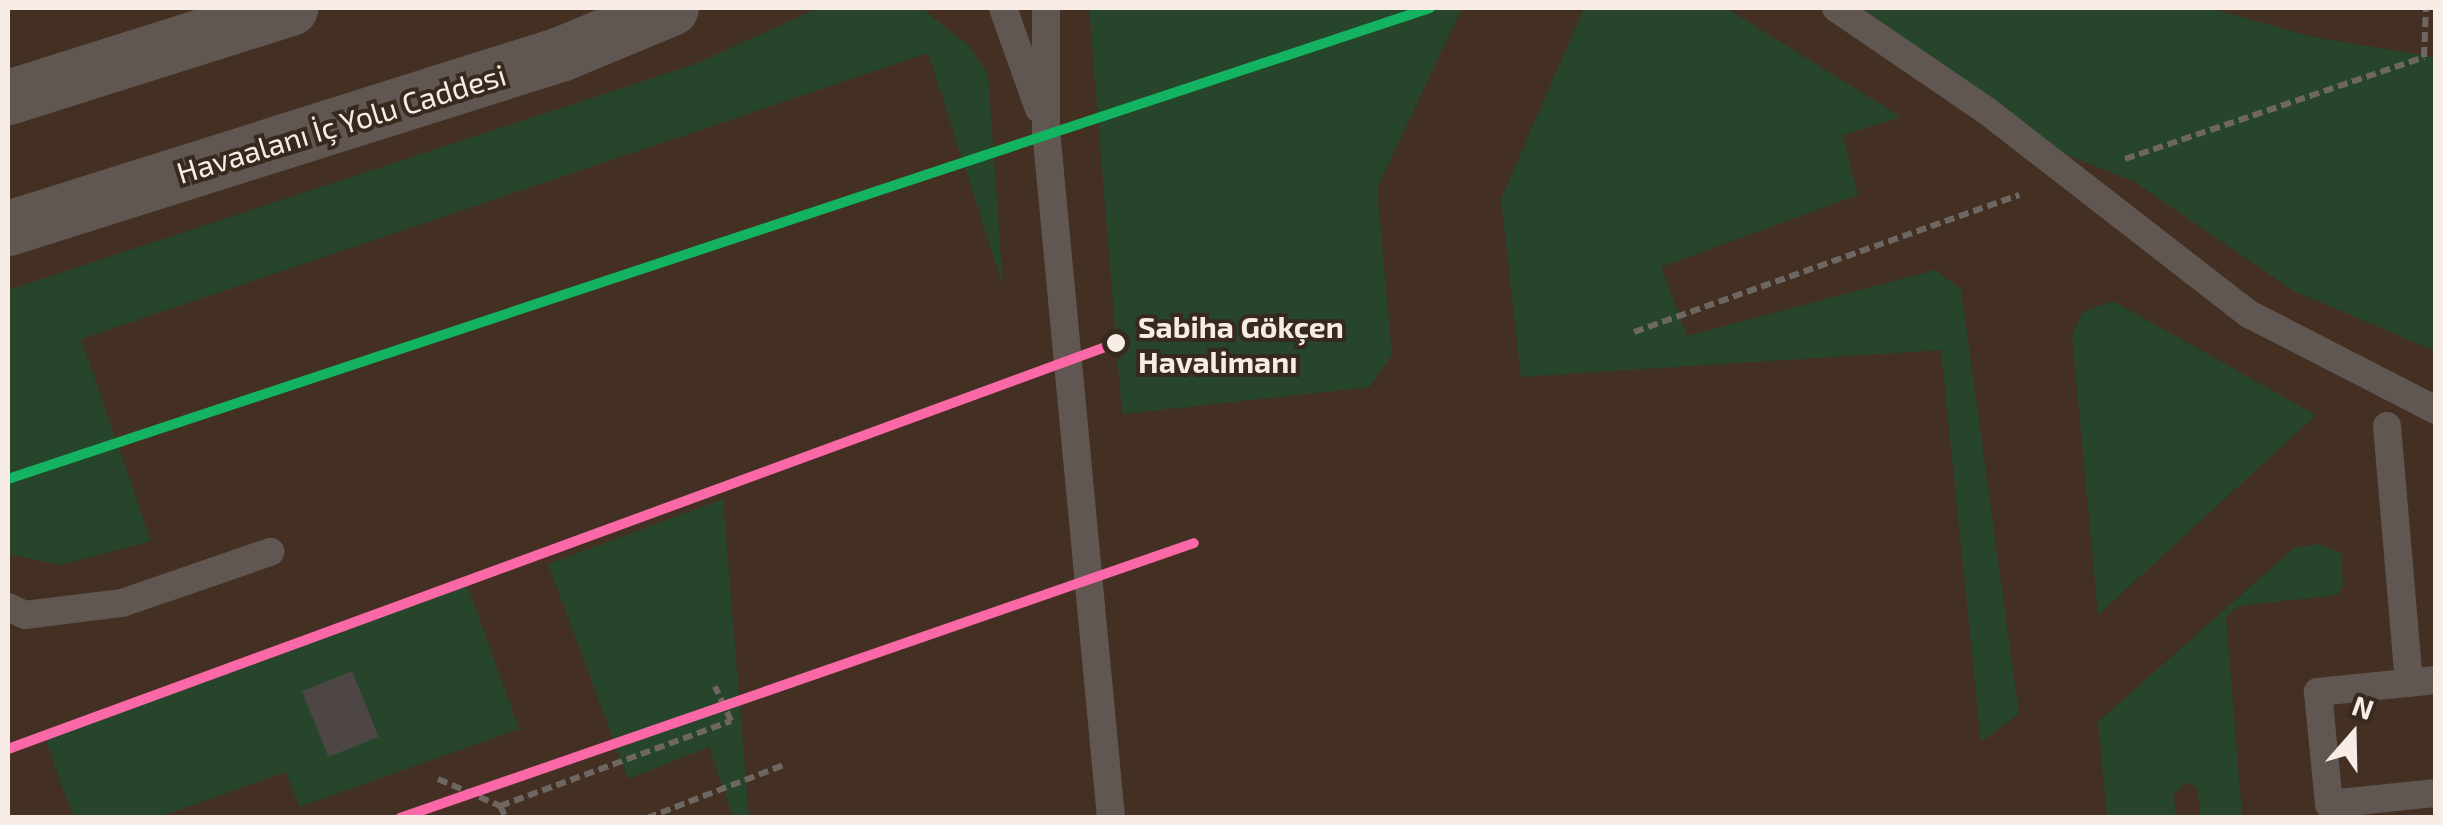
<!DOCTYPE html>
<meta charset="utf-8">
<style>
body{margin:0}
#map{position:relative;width:2443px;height:825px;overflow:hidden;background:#322a24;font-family:"Exo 2",sans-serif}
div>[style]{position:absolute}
.built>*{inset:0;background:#433022;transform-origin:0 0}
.green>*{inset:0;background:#26452b}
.building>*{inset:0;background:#4d4644;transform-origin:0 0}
.path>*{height:6px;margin-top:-3px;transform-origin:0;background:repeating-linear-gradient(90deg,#6e6661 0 10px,transparent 0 15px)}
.service>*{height:28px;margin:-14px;padding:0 14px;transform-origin:14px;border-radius:14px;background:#615752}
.minor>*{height:55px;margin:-27.5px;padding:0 27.5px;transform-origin:27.5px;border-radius:27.5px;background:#615752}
.metro-1>*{height:10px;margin:-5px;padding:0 5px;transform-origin:5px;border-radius:5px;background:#fa68a7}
.metro-2>*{height:10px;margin:-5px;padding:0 5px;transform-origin:5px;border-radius:5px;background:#13b361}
.dots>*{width:28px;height:28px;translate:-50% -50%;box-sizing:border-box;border:5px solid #38291e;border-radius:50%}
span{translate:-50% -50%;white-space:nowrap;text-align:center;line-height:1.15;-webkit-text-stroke:8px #38291e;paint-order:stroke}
.street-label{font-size:30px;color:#f7ece6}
.stop-label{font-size:30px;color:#f7ece6;font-weight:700}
.left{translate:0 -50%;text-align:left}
.frame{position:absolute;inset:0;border:10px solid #f7ece6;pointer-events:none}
.north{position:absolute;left:2303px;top:685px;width:100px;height:100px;-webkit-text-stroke:8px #38291e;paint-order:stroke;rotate:20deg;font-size:28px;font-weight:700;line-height:40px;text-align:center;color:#f7ece6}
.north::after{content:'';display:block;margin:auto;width:35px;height:45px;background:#f7ece6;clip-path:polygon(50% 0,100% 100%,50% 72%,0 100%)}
</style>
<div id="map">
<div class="built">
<div style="left:8px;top:8px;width:2427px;height:809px"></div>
</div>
<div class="green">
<div style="clip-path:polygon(819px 8px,924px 10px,969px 46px,988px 74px,1003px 286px,928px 53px,81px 339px,151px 541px,61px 565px,8px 554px,8px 290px,695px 64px)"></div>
<div style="clip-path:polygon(1089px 8px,1462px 8px,1377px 188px,1392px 355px,1370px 387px,1122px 414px)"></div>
<div style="clip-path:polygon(1584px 8px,1726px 8px,1901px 117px,1843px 135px,1858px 195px,1661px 267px,1687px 336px,1935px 270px,1961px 289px,2019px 714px,1981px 742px,1941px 350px,1521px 377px,1501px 199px)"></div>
<div style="clip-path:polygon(1863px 8px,2208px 8px,2317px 38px,2435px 57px,2435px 351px,2294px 291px,2133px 181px,2034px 142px)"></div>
<div style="clip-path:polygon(2113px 301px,2316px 415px,2098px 615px,2072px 335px,2083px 312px)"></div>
<div style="clip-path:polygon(723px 499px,749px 817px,733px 817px,709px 747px,628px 779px,548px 564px)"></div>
<div style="clip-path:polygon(2317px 544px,2341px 553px,2343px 586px,2337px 595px,2239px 606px,2226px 617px,2242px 815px,2200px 817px,2198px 789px,2187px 782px,2173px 795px,2177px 817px,2107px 817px,2098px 722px,2294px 548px)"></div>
<div style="clip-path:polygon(467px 584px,519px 729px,299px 807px,286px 772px,156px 818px,73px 817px,43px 733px)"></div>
</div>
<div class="building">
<div style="left:352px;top:671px;width:71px;height:54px;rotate:68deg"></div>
</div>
<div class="path">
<div style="left:2125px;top:159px;width:316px;rotate:-18.8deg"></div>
<div style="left:2424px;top:57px;width:49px;rotate:-87.7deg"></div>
<div style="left:1634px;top:332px;width:409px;rotate:-19.6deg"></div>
<div style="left:438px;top:779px;width:68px;rotate:23.5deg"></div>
<div style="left:500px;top:806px;width:13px;rotate:63deg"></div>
<div style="left:500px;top:806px;width:246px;rotate:-20.2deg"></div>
<div style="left:731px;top:721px;width:38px;rotate:-115deg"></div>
<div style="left:647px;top:818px;width:149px;rotate:-21.2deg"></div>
</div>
<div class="service">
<div style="left:1003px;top:8px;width:107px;rotate:70.4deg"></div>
<div style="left:1046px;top:8px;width:122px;rotate:90deg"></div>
<div style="left:1046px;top:130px;width:691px;rotate:84.6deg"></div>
<div style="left:1836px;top:8px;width:183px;rotate:34.3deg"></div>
<div style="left:1987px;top:111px;width:331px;rotate:37.8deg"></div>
<div style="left:2249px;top:314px;width:210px;rotate:27.2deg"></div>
<div style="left:2387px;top:426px;width:258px;rotate:85.1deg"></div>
<div style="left:8px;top:607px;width:19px;rotate:25deg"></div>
<div style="left:25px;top:615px;width:98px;rotate:-7.1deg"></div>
<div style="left:122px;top:603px;width:157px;rotate:-19deg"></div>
<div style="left:2436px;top:680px;width:119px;rotate:174.2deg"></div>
<div style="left:2318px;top:692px;width:113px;rotate:84.4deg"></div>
<div style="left:2329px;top:804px;width:108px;rotate:-5.9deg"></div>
</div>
<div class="minor">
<div style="left:8px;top:97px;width:296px;rotate:-17.5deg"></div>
<div style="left:8px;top:228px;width:579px;rotate:-17.5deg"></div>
<div style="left:560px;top:54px;width:120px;rotate:-22.5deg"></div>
</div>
<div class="metro-1">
<div style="left:8px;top:749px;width:1180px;rotate:-20.12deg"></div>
<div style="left:400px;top:818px;width:840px;rotate:-19.1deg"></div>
</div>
<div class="metro-2">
<div style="left:8px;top:479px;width:1498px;rotate:-18.33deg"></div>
</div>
<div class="dots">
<div style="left:1116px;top:343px;background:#f7ece6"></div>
</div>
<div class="street-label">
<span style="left:341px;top:123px;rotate:-17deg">Havaalanı İç Yolu Caddesi</span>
</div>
<div class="stop-label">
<span class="left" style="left:1138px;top:343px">Sabiha Gökçen<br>Havalimanı</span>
</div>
<div class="frame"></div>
<div class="north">N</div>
</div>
